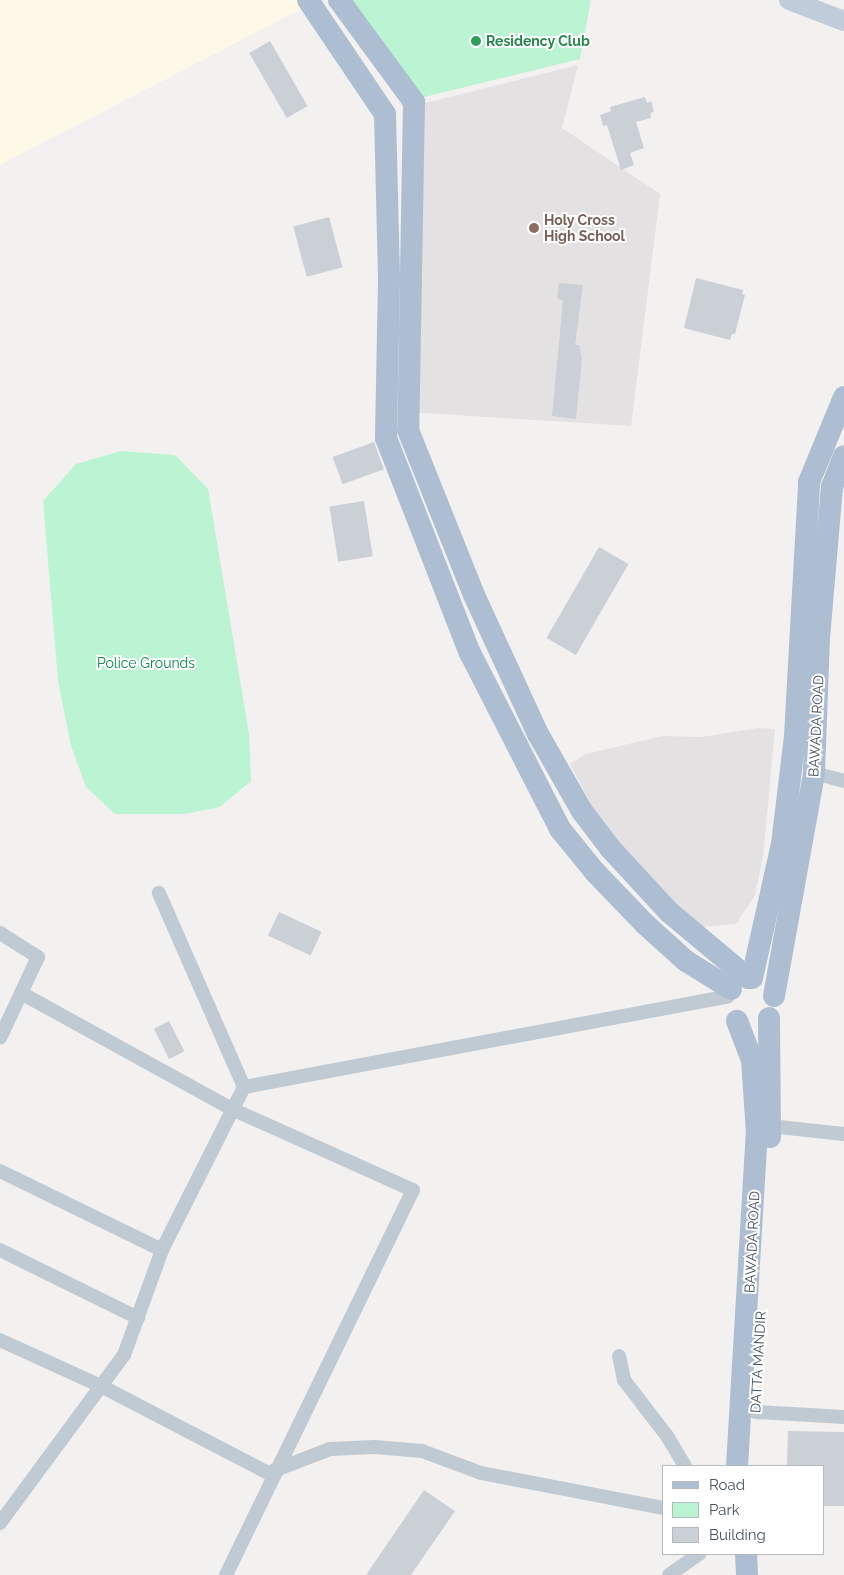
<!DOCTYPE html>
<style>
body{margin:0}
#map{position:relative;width:844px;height:1575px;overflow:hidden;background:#f3f0f0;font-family:Raleway,sans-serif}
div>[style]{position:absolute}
.commercial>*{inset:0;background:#fef8e8}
.education>*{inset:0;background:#e4e1e2}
.green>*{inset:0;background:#baf4d2}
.building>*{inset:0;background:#cbcfd6;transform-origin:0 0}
.minor>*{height:14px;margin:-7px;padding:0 7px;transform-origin:7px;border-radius:7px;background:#bfcad3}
.secondary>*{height:20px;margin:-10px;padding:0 10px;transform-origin:10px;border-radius:10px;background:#c1ccdb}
.primary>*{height:22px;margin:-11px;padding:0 11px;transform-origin:11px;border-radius:11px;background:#adbed2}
.dots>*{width:14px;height:14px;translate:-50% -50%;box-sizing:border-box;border:2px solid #fff;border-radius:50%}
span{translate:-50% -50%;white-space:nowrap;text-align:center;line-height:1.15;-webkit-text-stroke:4px #fff;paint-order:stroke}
.leisure-label{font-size:14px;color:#27864d;font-weight:700}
.left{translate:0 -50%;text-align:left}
.education-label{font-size:14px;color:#785e54;font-weight:700}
.park-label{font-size:14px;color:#0d854d}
.street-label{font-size:14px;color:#465360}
.legend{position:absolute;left:662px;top:1465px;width:162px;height:90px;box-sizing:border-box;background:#fff;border:1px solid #b5babf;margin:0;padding:6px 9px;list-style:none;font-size:15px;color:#465360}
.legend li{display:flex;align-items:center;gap:10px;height:25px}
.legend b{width:25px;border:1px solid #b5babf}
</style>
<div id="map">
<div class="commercial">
<div style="clip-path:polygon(0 0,310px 0,313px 3px,0 165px)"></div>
</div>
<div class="education">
<div style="clip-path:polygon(578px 65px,562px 128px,660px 194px,631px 426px,408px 412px,413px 106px)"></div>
<div style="clip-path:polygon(758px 728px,775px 729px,763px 857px,755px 895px,736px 924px,688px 928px,600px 821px,570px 764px,586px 754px,662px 736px,702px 737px)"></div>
</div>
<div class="green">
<div style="clip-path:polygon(338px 0,591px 0,580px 59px,412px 100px)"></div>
<div style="clip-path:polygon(121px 451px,175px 455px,208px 489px,249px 734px,251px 781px,220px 807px,184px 814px,115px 814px,86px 787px,71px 746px,58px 681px,43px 501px,76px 464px)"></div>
</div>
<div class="building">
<div style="left:270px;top:41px;width:75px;height:24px;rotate:60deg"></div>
<div style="clip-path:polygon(645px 97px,647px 103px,651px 101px,654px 112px,650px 113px,651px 118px,636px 122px,644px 148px,630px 153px,634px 165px,621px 170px,607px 125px,603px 126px,600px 115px,611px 111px,610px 107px)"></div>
<div style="left:329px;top:217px;width:52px;height:37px;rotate:75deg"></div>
<div style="clip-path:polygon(696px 278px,743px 290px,742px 294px,745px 295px,735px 334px,732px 334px,730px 340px,684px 328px)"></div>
<div style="clip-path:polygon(559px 283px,583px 285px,575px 345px,579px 345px,582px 359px,576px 419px,552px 416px,563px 301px,557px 298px)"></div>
<div style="left:374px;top:442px;width:29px;height:44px;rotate:70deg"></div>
<div style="left:364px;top:501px;width:56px;height:35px;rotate:81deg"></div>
<div style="left:599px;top:547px;width:34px;height:105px;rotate:30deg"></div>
<div style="left:279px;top:912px;width:47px;height:26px;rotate:25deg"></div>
<div style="left:169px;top:1021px;width:34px;height:17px;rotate:63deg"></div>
<div style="clip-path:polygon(788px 1431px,844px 1432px,844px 1506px,823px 1506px,823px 1466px,787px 1466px)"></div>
<div style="clip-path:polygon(424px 1490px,455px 1511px,411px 1575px,366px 1575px)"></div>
</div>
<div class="minor">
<div style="left:814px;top:773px;width:31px;rotate:15deg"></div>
<div style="left:0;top:933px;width:45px;rotate:32.3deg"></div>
<div style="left:38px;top:957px;width:89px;rotate:115.1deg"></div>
<div style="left:21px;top:993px;width:243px;rotate:28.8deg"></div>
<div style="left:234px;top:1110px;width:196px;rotate:24.1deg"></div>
<div style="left:413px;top:1190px;width:428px;rotate:115.9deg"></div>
<div style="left:244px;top:1087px;width:492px;rotate:-10.6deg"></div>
<div style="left:770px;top:1126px;width:74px;rotate:6.2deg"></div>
<div style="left:0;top:1171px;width:180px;rotate:26deg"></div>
<div style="left:0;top:1250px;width:154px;rotate:26.2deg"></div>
<div style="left:0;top:1340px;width:111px;rotate:24.5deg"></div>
<div style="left:101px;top:1386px;width:188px;rotate:27.5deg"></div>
<div style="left:268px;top:1473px;width:66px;rotate:-21.2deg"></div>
<div style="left:330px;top:1449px;width:45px;rotate:-2.5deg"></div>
<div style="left:375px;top:1447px;width:47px;rotate:4.9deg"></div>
<div style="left:422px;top:1451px;width:63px;rotate:20.4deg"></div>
<div style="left:481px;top:1473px;width:185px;rotate:10.9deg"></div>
<div style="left:619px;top:1356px;width:25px;rotate:78deg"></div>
<div style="left:624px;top:1380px;width:71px;rotate:52.5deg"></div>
<div style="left:667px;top:1436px;width:35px;rotate:59deg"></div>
<div style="left:756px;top:1412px;width:88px;rotate:3.3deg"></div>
<div style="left:0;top:1523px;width:209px;rotate:-53.6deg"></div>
<div style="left:124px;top:1355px;width:112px;rotate:-70.1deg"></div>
<div style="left:162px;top:1250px;width:182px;rotate:-63.3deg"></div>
<div style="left:244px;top:1087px;width:212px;rotate:-113.7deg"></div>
<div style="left:669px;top:1575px;width:37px;rotate:-35deg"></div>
</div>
<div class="secondary">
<div style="left:789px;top:0;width:59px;rotate:20.9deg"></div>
</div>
<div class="primary">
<div style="left:308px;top:0;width:138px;rotate:56deg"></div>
<div style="left:385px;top:114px;width:166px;rotate:88.6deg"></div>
<div style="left:389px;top:280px;width:158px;rotate:91.1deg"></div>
<div style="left:386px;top:438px;width:231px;rotate:68.7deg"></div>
<div style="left:470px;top:653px;width:198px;rotate:62.9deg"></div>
<div style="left:560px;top:829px;width:55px;rotate:50.9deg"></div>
<div style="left:595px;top:872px;width:72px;rotate:46.1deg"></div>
<div style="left:645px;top:924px;width:55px;rotate:42.1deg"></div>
<div style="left:686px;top:961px;width:53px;rotate:31.9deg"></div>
<div style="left:339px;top:0;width:127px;rotate:53.7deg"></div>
<div style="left:414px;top:102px;width:328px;rotate:91deg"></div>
<div style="left:408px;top:430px;width:178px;rotate:68.2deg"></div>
<div style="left:474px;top:595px;width:153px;rotate:65.3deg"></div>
<div style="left:538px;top:734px;width:89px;rotate:60.3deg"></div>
<div style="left:582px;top:811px;width:46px;rotate:52.9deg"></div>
<div style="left:610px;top:848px;width:87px;rotate:47.3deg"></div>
<div style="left:669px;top:912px;width:103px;rotate:39.9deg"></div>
<div style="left:752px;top:978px;width:137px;rotate:-77.4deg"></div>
<div style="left:782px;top:844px;width:109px;rotate:-83.1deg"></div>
<div style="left:795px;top:736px;width:254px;rotate:-86.8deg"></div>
<div style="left:809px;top:482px;width:92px;rotate:-67.6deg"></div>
<div style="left:774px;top:996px;width:227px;rotate:-79.8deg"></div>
<div style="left:814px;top:773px;width:135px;rotate:-87.9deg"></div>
<div style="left:819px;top:638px;width:152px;rotate:-85.1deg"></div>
<div style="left:832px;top:487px;width:33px;rotate:-69deg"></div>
<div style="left:769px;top:1018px;width:119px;rotate:89.5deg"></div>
<div style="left:737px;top:1466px;width:334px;rotate:-86.6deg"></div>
<div style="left:757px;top:1133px;width:73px;rotate:-93.9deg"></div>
<div style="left:752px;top:1060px;width:42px;rotate:-111deg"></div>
<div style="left:746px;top:1554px;width:21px;rotate:87deg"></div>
</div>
<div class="dots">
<div style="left:476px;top:41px;background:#2e9e5b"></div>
<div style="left:534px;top:228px;background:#8d6e63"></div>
</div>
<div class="leisure-label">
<span class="left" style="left:486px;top:41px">Residency Club</span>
</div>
<div class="education-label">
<span class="left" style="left:544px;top:228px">Holy Cross<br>High School</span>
</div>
<div class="park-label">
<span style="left:146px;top:663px">Police Grounds</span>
</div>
<div class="street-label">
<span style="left:816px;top:726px;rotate:-87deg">BAWADA ROAD</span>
<span style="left:752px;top:1242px;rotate:-87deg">BAWADA ROAD</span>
<span style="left:758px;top:1362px;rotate:-87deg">DATTA MANDIR</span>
</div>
<ul class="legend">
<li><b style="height:6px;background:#adbed2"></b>Road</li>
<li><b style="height:14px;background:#baf4d2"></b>Park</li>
<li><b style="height:14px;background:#cbcfd6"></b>Building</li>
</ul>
</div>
